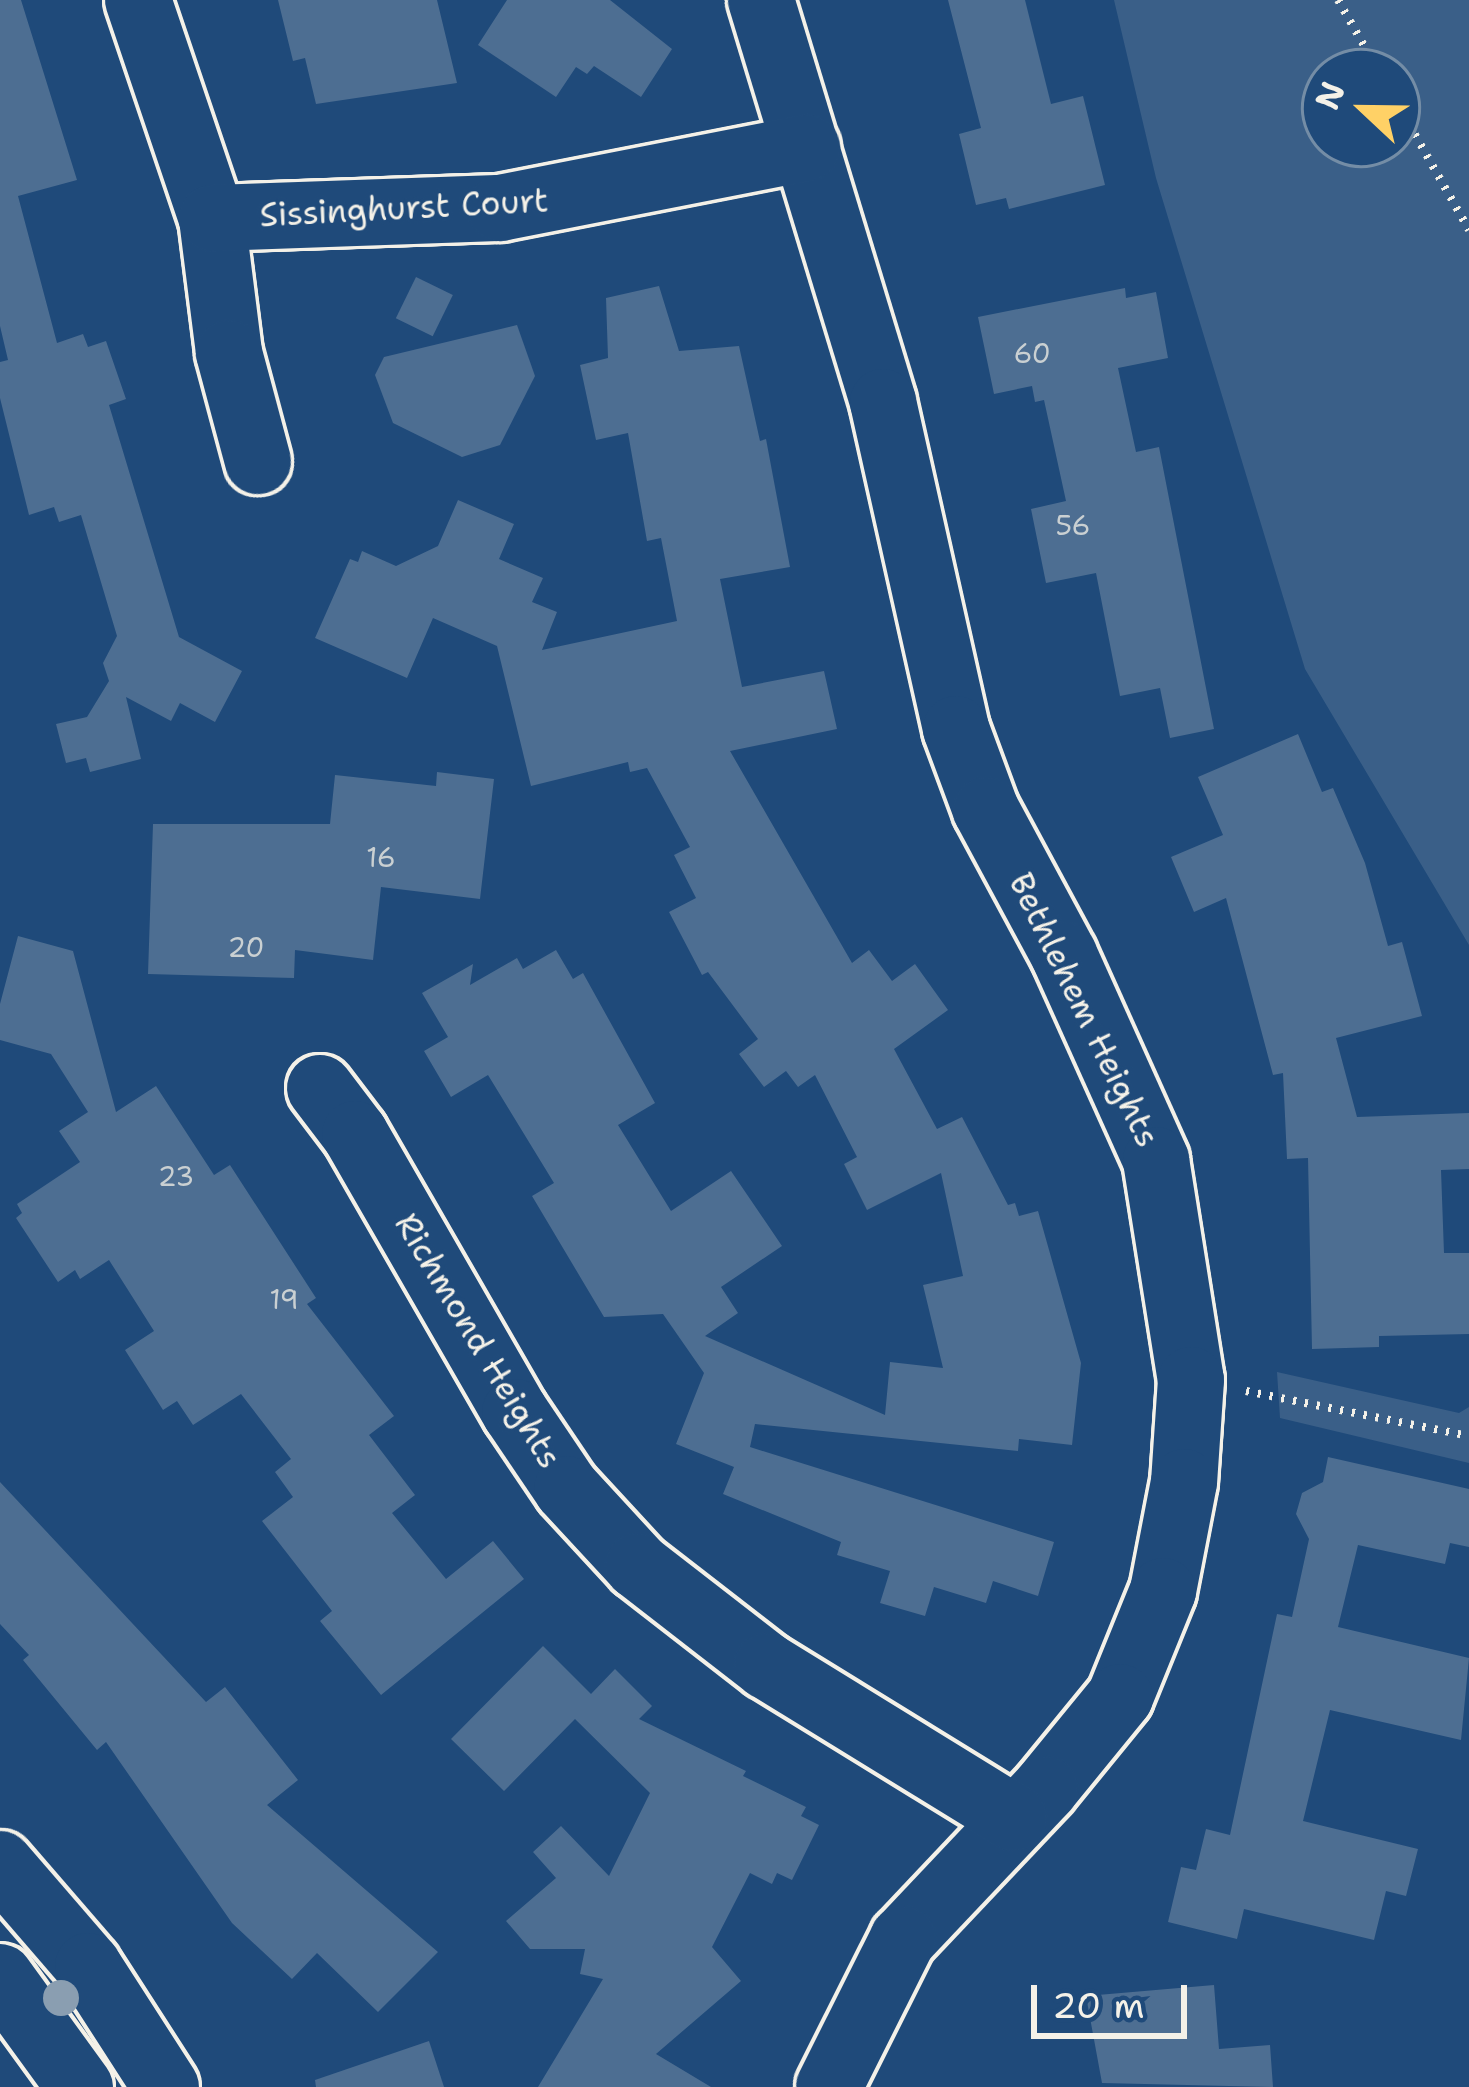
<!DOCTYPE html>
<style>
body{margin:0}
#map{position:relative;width:1469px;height:2087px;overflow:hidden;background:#1f4a7a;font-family:"Shantell Sans",sans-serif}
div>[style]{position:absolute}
.green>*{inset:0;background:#3a5f88}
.building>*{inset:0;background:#4d6e92;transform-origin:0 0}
.path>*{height:8px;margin-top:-4px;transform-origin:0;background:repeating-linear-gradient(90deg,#f4f1e8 0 3px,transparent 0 12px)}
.roads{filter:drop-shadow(3px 0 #f4f1e8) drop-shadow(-3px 0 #f4f1e8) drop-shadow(0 3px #f4f1e8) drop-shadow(0 -3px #f4f1e8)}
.minor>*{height:66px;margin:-33px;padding:0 33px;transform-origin:33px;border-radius:33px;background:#1f4a7a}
.trees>*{width:36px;height:36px;margin:-18px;border-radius:50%;background:#8a9eb1}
span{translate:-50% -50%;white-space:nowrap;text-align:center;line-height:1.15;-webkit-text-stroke:9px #1f4a7a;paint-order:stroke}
.number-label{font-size:27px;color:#cad0d2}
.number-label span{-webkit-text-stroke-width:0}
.street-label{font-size:33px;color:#f4f1e8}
.north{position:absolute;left:1301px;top:48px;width:120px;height:120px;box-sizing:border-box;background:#1f4a7a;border:3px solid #748da6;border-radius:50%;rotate:292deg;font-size:33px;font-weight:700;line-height:48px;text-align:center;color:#f4f1e8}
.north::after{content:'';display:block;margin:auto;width:42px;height:54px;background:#ffd166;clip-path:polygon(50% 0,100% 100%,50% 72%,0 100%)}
.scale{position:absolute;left:1031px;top:1985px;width:156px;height:54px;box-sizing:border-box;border:6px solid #f4f1e8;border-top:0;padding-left:15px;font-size:36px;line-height:42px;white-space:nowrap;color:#f4f1e8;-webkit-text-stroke:9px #1f4a7a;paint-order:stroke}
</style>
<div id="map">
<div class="green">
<div style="clip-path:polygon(evenodd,1114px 0,1469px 0,1469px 945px,1305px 669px,1156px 178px,1114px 0,1325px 72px,1397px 72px,1397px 144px,1325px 144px,1325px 72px)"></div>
<div style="clip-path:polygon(1277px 1372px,1459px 1413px,1469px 1407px,1469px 1463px,1280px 1418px)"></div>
</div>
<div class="building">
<div style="clip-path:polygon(0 0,21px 0,77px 180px,18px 196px,57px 343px,83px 334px,88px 347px,106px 341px,126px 399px,109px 405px,179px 637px,242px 671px,215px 722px,180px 703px,171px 721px,126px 697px,141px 759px,90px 772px,86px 758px,66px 763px,56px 724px,87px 717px,109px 681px,103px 663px,117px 636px,81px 515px,59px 522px,54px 507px,29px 515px,0 398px,0 362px,8px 360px,0 326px)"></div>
<div style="clip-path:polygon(278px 0,437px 0,457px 83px,316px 104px,305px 58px,293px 61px)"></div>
<div style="clip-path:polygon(507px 0,610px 0,672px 49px,641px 97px,594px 66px,587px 74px,576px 67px,556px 97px,478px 45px)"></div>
<div style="clip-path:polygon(948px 0,1025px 0,1051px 104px,1083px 96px,1105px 185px,1009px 209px,1006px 198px,976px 205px,959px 134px,981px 128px)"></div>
<div style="left:416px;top:277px;width:41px;height:46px;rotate:26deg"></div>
<div style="clip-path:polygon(659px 286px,679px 351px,739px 346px,760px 441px,766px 439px,790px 567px,720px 579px,742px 687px,824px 671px,837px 729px,730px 751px,852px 963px,869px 950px,892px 981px,915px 964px,948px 1010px,894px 1049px,937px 1129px,962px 1117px,1008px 1205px,1015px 1203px,1019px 1216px,1038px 1211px,1081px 1363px,1072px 1445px,1019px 1439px,1018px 1451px,755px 1424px,750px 1447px,1054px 1542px,1038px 1596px,993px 1581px,986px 1603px,934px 1587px,925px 1616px,880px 1603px,890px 1571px,837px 1555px,841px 1542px,723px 1494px,734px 1467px,676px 1444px,704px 1373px,663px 1314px,604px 1317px,532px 1196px,554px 1183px,488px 1075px,451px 1097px,424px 1051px,448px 1037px,422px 993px,473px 964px,470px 985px,517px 958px,523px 969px,556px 950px,573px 979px,583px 973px,655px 1103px,618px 1125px,671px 1211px,731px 1171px,782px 1246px,721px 1287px,738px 1313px,705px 1336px,885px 1415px,890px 1362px,943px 1368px,923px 1285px,963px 1276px,941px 1173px,867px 1210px,844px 1164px,857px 1157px,815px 1075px,798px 1087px,786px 1071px,764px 1087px,739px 1054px,758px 1039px,708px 972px,702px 975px,669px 912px,696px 898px,674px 855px,690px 847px,647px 768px,630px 772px,628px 762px,531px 786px,497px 646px,433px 618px,407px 678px,315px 638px,350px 559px,358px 562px,362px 551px,396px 566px,438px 546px,458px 500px,514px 524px,499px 559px,543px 578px,532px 602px,557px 612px,542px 650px,677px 621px,661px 538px,647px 541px,628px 433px,596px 440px,580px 365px,608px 358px,606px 298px)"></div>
<div style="clip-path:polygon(1125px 288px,1126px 298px,1156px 292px,1168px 358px,1118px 368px,1136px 452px,1159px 447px,1214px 729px,1170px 738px,1160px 688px,1120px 696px,1096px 573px,1046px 583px,1031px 509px,1066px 501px,1044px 400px,1035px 402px,1032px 386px,994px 394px,978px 317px)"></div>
<div style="clip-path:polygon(517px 325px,535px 376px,500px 445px,462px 457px,393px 423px,375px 375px,384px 357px)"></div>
<div style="clip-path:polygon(1298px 734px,1322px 792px,1333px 788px,1365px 863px,1388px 946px,1402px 942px,1422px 1016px,1336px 1038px,1357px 1117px,1469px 1113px,1469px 1169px,1441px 1170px,1444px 1253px,1469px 1253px,1469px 1334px,1379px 1336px,1379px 1347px,1312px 1349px,1308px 1158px,1287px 1159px,1283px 1073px,1273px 1075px,1226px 898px,1194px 912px,1171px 857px,1223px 835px,1198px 777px)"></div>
<div style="clip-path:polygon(437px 772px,494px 779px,480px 899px,381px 887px,373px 960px,295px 950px,294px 978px,148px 974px,153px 824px,330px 824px,335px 775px,436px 786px)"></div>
<div style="clip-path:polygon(18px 936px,73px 951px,116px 1112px,156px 1086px,214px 1175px,230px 1165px,316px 1298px,307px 1304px,394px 1416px,369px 1435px,415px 1495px,392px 1513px,446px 1579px,493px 1541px,524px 1579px,381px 1695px,320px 1621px,332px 1611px,262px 1521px,293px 1497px,275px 1472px,291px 1459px,241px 1394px,193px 1425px,177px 1401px,163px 1410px,125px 1350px,154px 1331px,109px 1260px,80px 1279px,75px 1270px,58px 1282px,16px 1218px,22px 1213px,17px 1204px,80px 1162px,59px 1131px,88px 1112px,51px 1054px,0 1040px,0 1004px)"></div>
<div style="clip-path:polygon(1328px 1457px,1469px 1489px,1469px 1547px,1450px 1543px,1445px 1564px,1358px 1545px,1338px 1627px,1469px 1658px,1461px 1740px,1330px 1710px,1303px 1821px,1418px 1849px,1406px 1896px,1386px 1891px,1374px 1940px,1244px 1909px,1237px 1939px,1168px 1922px,1181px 1867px,1196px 1870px,1206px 1829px,1230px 1835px,1277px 1614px,1292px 1617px,1309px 1539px,1296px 1514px,1302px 1493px,1323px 1482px)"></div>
<div style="clip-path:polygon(0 1482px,206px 1702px,225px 1687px,298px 1780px,267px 1805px,438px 1952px,378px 2012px,317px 1953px,292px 1979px,232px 1923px,106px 1742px,97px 1750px,23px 1660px,29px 1655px,0 1624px)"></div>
<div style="clip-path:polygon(543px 1646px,591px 1694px,615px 1669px,652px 1706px,639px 1719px,746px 1771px,743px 1776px,806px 1807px,801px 1816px,819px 1825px,792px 1880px,777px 1873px,772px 1884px,750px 1873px,712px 1947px,741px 1981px,656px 2054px,711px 2087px,538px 2087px,603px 1979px,580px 1974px,585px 1949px,530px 1949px,506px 1921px,556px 1878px,533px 1852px,561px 1826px,609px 1876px,650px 1793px,575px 1719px,504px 1791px,451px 1739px)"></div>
<div style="clip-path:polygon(1214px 1985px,1219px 2049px,1270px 2045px,1273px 2087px,1102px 2083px,1086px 1996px)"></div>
<div style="clip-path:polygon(429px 2041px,444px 2087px,316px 2087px,315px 2080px)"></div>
</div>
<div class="path">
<div style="left:1338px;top:0;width:83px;rotate:60.3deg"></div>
<div style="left:1397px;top:103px;width:146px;rotate:60.4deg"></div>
<div style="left:1246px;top:1391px;width:227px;rotate:11.4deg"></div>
</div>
<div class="roads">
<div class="minor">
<div style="left:138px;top:0;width:230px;rotate:71.3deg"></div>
<div style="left:212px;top:218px;width:136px;rotate:82.8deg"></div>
<div style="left:229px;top:353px;width:112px;rotate:75deg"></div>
<div style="left:761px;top:0;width:420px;rotate:73.1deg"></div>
<div style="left:883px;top:402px;width:335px;rotate:77.4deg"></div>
<div style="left:956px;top:729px;width:86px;rotate:69.7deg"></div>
<div style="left:986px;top:810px;width:165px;rotate:61.7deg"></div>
<div style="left:1064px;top:955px;width:225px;rotate:65.8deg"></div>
<div style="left:1156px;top:1160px;width:223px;rotate:81deg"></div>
<div style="left:1191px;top:1380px;width:102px;rotate:93.9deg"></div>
<div style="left:1184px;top:1482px;width:111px;rotate:100.9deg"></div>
<div style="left:1163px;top:1591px;width:114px;rotate:112.1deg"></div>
<div style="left:1120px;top:1697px;width:119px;rotate:129.2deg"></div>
<div style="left:1045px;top:1789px;width:207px;rotate:133.4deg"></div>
<div style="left:903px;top:1939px;width:165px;rotate:116.6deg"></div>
<div style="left:212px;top:218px;width:288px;rotate:-2deg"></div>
<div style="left:500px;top:208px;width:313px;rotate:-11.1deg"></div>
<div style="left:320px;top:1088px;width:58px;rotate:52.7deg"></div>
<div style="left:355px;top:1134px;width:321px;rotate:60.1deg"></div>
<div style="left:515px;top:1412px;width:93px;rotate:56deg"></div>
<div style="left:567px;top:1489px;width:105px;rotate:47.3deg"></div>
<div style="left:638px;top:1566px;width:163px;rotate:37.8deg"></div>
<div style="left:767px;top:1666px;width:290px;rotate:31.6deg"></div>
<div style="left:0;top:1864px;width:135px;rotate:49.2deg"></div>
<div style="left:88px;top:1966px;width:144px;rotate:57.2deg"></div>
<div style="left:0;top:1977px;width:136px;rotate:54deg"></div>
</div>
</div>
<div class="trees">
<div style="left:61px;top:1998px"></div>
</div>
<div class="number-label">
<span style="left:1032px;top:354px">60</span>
<span style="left:1073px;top:526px">56</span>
<span style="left:381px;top:858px">16</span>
<span style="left:246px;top:948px">20</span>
<span style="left:176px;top:1177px">23</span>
<span style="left:284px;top:1300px">19</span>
</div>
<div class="street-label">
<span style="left:404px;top:208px;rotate:-3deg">Sissinghurst Court</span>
<span style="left:1084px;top:1010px;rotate:64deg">Bethlehem Heights</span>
<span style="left:478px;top:1341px;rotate:59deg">Richmond Heights</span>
</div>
<div class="north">N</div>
<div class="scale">20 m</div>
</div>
